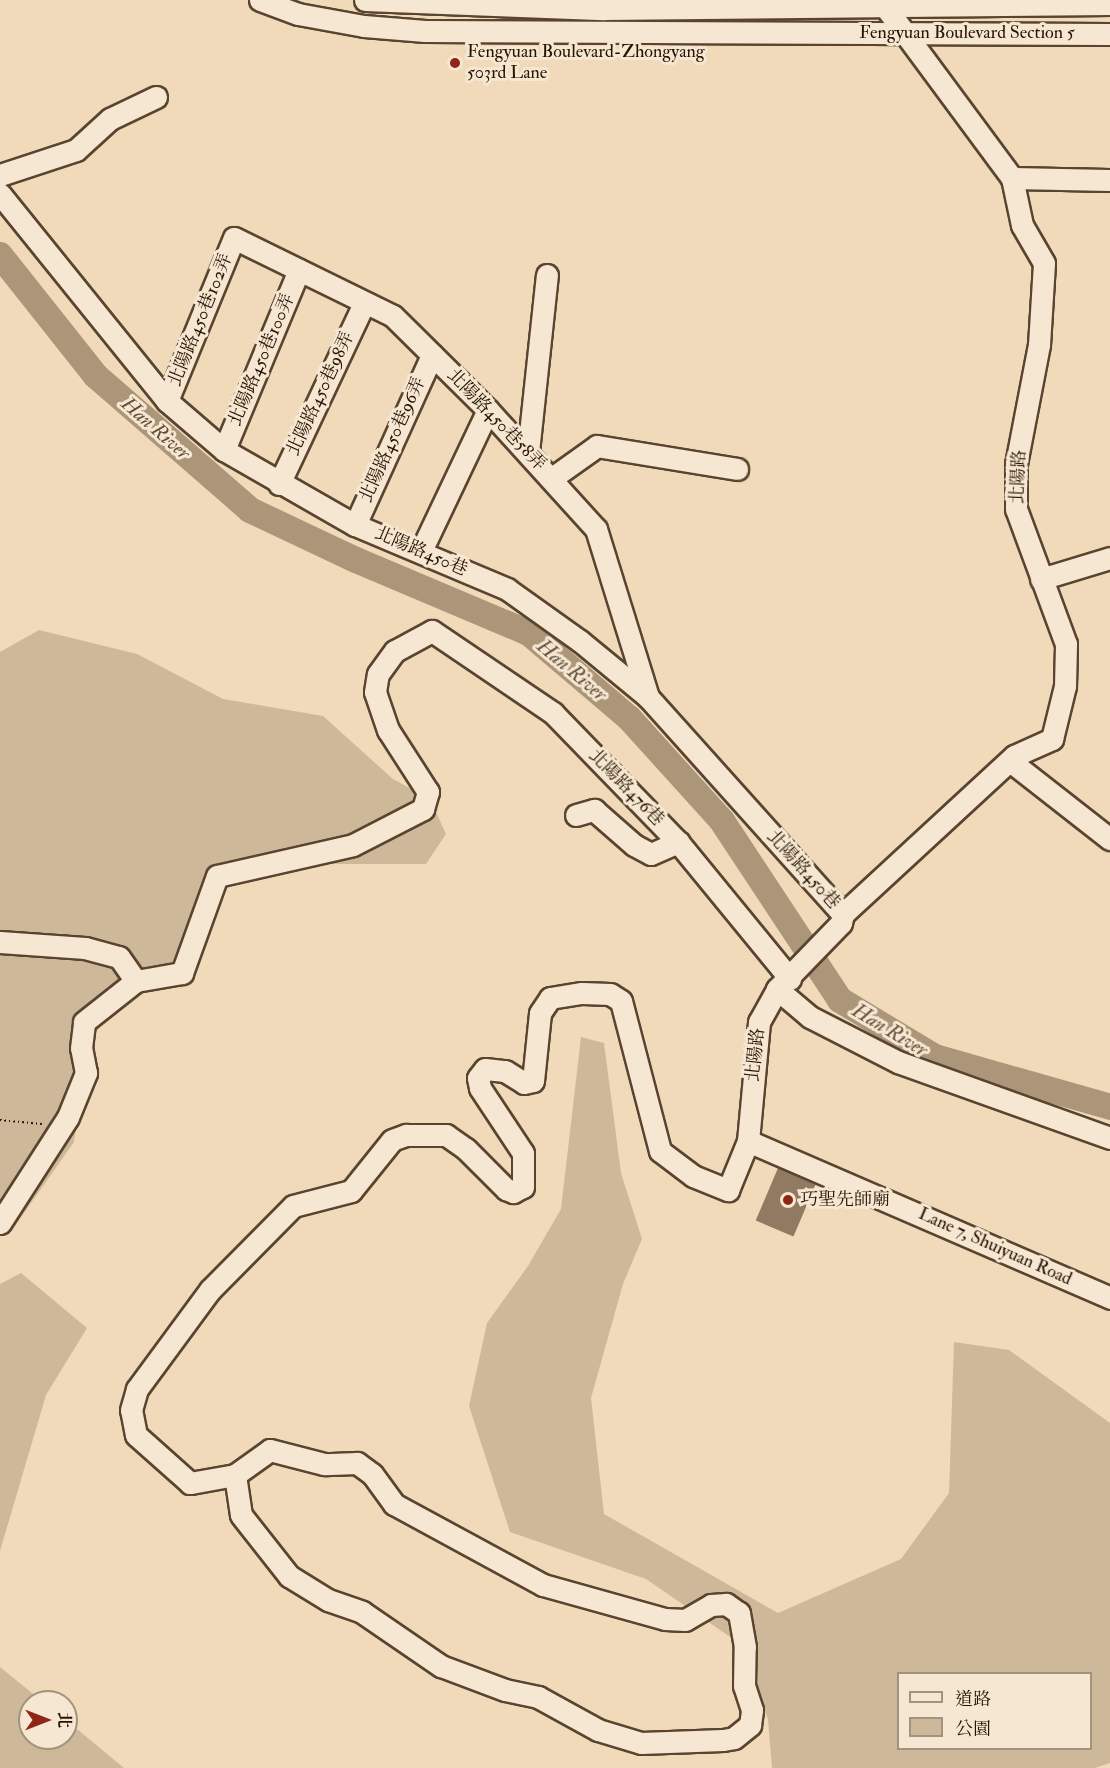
<!DOCTYPE html>
<meta charset="utf-8">
<style>
body{margin:0}
#map{position:relative;width:1110px;height:1768px;overflow:hidden;background:#f0dab9;font-family:"IM FELL Double Pica","Noto Serif TC",serif}
div>[style]{position:absolute}
.green>*{inset:0;background:#ceb89a}
.river>*{height:26px;margin:-13px;padding:0 13px;transform-origin:13px;border-radius:13px;background:#ac967a}
.building>*{inset:0;background:#907a61;transform-origin:0 0}
.path>*{height:2px;margin-top:-1px;transform-origin:0;background:repeating-linear-gradient(90deg,#281201 0 1.5px,transparent 0 4.5px)}
.roads{filter:drop-shadow(2px 0 #5a442f) drop-shadow(-2px 0 #5a442f) drop-shadow(0 2px #5a442f) drop-shadow(0 -2px #5a442f)}
.minor>*{height:21px;margin:-10.5px;padding:0 10.5px;transform-origin:10.5px;border-radius:10.5px;background:#f5e7d2}
.dots>*{width:16px;height:16px;translate:-50% -50%;box-sizing:border-box;border:3px solid #f5e7d2;border-radius:50%}
span{translate:-50% -50%;white-space:nowrap;text-align:center;line-height:1.15;-webkit-text-stroke:6px #f5e7d2;paint-order:stroke}
.street-label{font-size:18px;color:#281201}
.poi-label{font-size:18px;color:#281201}
.left{translate:0 -50%;text-align:left}
.water-label{font-size:20px;color:#634d37;font-style:italic}
.legend{position:absolute;left:897px;top:1672px;width:195px;height:78px;box-sizing:border-box;background:#f5e7d2;border:2px solid #a3927e;margin:0;padding:8px 10px;list-style:none;font-size:18px;color:#281201}
.legend li{display:flex;align-items:center;gap:12px;height:30px}
.legend b{width:30px;border:2px solid #a3927e}
.north{position:absolute;left:18px;top:1690px;width:60px;height:60px;box-sizing:border-box;background:#f5e7d2;border:2px solid #a3927e;border-radius:50%;rotate:90deg;font-size:16px;font-weight:700;line-height:24px;text-align:center;color:#281201}
.north::after{content:'';display:block;margin:auto;width:21px;height:27px;background:#8f2418;clip-path:polygon(50% 0,100% 100%,50% 72%,0 100%)}
</style>
<div id="map">
<div class="green">
<div style="clip-path:polygon(39px 630px,137px 654px,223px 699px,323px 716px,393px 779px,430px 799px,446px 834px,426px 864px,299px 864px,207px 882px,173px 988px,107px 987px,83px 1073px,74px 1142px,12px 1230px,0 1236px,0 652px)"></div>
<div style="clip-path:polygon(evenodd,581px 1037px,604px 1043px,621px 1173px,642px 1239px,623px 1284px,591px 1398px,604px 1514px,778px 1613px,901px 1559px,949px 1493px,954px 1342px,1009px 1350px,1110px 1423px,1110px 1763px,1095px 1768px,772px 1768px,768px 1719px,739px 1643px,646px 1579px,510px 1532px,469px 1406px,487px 1323px,528px 1266px,561px 1209px,581px 1037px,898px 1674px,1090px 1674px,1090px 1748px,898px 1748px,898px 1674px)"></div>
<div style="clip-path:polygon(21px 1273px,87px 1328px,46px 1395px,0 1551px,0 1284px)"></div>
<div style="clip-path:polygon(0 1667px,43px 1702px,30px 1702px,30px 1738px,66px 1738px,66px 1720px,124px 1768px,0 1768px)"></div>
</div>
<div class="river">
<div style="left:0;top:255px;width:154px;rotate:51.6deg"></div>
<div style="left:96px;top:376px;width:204px;rotate:41deg"></div>
<div style="left:250px;top:510px;width:117px;rotate:25.3deg"></div>
<div style="left:356px;top:560px;width:188px;rotate:22.9deg"></div>
<div style="left:529px;top:633px;width:131px;rotate:40.4deg"></div>
<div style="left:629px;top:718px;width:139px;rotate:47.9deg"></div>
<div style="left:722px;top:821px;width:214px;rotate:56.6deg"></div>
<div style="left:840px;top:1000px;width:111px;rotate:31deg"></div>
<div style="left:935px;top:1057px;width:182px;rotate:15.9deg"></div>
</div>
<div class="building">
<div style="left:778px;top:1168px;width:41px;height:57px;rotate:23deg"></div>
</div>
<div class="path">
<div style="left:0;top:1120px;width:42px;rotate:5.4deg"></div>
</div>
<div class="roads">
<div class="minor">
<div style="left:260px;top:0;width:40px;rotate:20.2deg"></div>
<div style="left:298px;top:14px;width:67px;rotate:10.3deg"></div>
<div style="left:364px;top:26px;width:61px;rotate:4.7deg"></div>
<div style="left:425px;top:31px;width:685px;rotate:0.25deg"></div>
<div style="left:365px;top:0;width:239px;rotate:2.2deg"></div>
<div style="left:604px;top:9px;width:506px;rotate:-0.57deg"></div>
<div style="left:0;top:175px;width:80px;rotate:-18.2deg"></div>
<div style="left:76px;top:150px;width:46px;rotate:-42.4deg"></div>
<div style="left:110px;top:119px;width:51px;rotate:-25.6deg"></div>
<div style="left:1012px;top:178px;width:98px;rotate:1.2deg"></div>
<div style="left:0;top:194px;width:266px;rotate:51.1deg"></div>
<div style="left:167px;top:401px;width:75px;rotate:40.7deg"></div>
<div style="left:224px;top:450px;width:151px;rotate:29.8deg"></div>
<div style="left:355px;top:525px;width:165px;rotate:22.8deg"></div>
<div style="left:507px;top:589px;width:90px;rotate:35.5deg"></div>
<div style="left:580px;top:641px;width:88px;rotate:39.5deg"></div>
<div style="left:648px;top:697px;width:292px;rotate:48.1deg"></div>
<div style="left:167px;top:401px;width:176px;rotate:-67.7deg"></div>
<div style="left:234px;top:238px;width:177px;rotate:26.1deg"></div>
<div style="left:393px;top:316px;width:134px;rotate:44.7deg"></div>
<div style="left:488px;top:410px;width:161px;rotate:47.8deg"></div>
<div style="left:596px;top:529px;width:176px;rotate:72.8deg"></div>
<div style="left:224px;top:450px;width:195px;rotate:-67.4deg"></div>
<div style="left:528px;top:452px;width:178px;rotate:-83.9deg"></div>
<div style="left:552px;top:478px;width:55px;rotate:-35.4deg"></div>
<div style="left:597px;top:446px;width:142px;rotate:9.3deg"></div>
<div style="left:279px;top:484px;width:200px;rotate:-64.8deg"></div>
<div style="left:355px;top:525px;width:187px;rotate:-65.6deg"></div>
<div style="left:421px;top:551px;width:156px;rotate:-64.6deg"></div>
<div style="left:1041px;top:579px;width:72px;rotate:-16.9deg"></div>
<div style="left:1010px;top:761px;width:127px;rotate:38deg"></div>
<div style="left:576px;top:815px;width:19px;rotate:-16deg"></div>
<div style="left:594px;top:810px;width:53px;rotate:41.2deg"></div>
<div style="left:634px;top:845px;width:19px;rotate:28deg"></div>
<div style="left:651px;top:854px;width:30px;rotate:-24deg"></div>
<div style="left:0;top:942px;width:85px;rotate:4deg"></div>
<div style="left:85px;top:948px;width:35px;rotate:15deg"></div>
<div style="left:119px;top:957px;width:29px;rotate:55deg"></div>
<div style="left:136px;top:981px;width:47px;rotate:-9.9deg"></div>
<div style="left:182px;top:973px;width:103px;rotate:-70.2deg"></div>
<div style="left:217px;top:876px;width:139px;rotate:-12.8deg"></div>
<div style="left:353px;top:845px;width:79px;rotate:-27.2deg"></div>
<div style="left:423px;top:809px;width:18px;rotate:-74deg"></div>
<div style="left:428px;top:792px;width:74px;rotate:-122.8deg"></div>
<div style="left:388px;top:730px;width:40px;rotate:-108.9deg"></div>
<div style="left:375px;top:692px;width:18px;rotate:-81deg"></div>
<div style="left:378px;top:674px;width:29px;rotate:-54deg"></div>
<div style="left:395px;top:651px;width:42px;rotate:-28.4deg"></div>
<div style="left:432px;top:631px;width:146px;rotate:34.1deg"></div>
<div style="left:553px;top:713px;width:180px;rotate:45.9deg"></div>
<div style="left:678px;top:842px;width:177px;rotate:50.7deg"></div>
<div style="left:777px;top:989px;width:43px;rotate:40.3deg"></div>
<div style="left:810px;top:1017px;width:99px;rotate:27.1deg"></div>
<div style="left:898px;top:1062px;width:225px;rotate:19.7deg"></div>
<div style="left:748px;top:1141px;width:395px;rotate:23.4deg"></div>
<div style="left:0;top:1223px;width:126px;rotate:-57.3deg"></div>
<div style="left:68px;top:1117px;width:48px;rotate:-67.8deg"></div>
<div style="left:86px;top:1073px;width:25px;rotate:-101deg"></div>
<div style="left:81px;top:1048px;width:26px;rotate:-83deg"></div>
<div style="left:84px;top:1022px;width:66px;rotate:-38.3deg"></div>
<div style="left:235px;top:1475px;width:40px;rotate:81.5deg"></div>
<div style="left:241px;top:1515px;width:78px;rotate:51.8deg"></div>
<div style="left:289px;top:1576px;width:46px;rotate:31.6deg"></div>
<div style="left:328px;top:1600px;width:36px;rotate:19deg"></div>
<div style="left:362px;top:1612px;width:96px;rotate:34.4deg"></div>
<div style="left:441px;top:1666px;width:68px;rotate:20.6deg"></div>
<div style="left:505px;top:1690px;width:34px;rotate:12deg"></div>
<div style="left:538px;top:1697px;width:68px;rotate:28.8deg"></div>
<div style="left:598px;top:1730px;width:45px;rotate:16.8deg"></div>
<div style="left:641px;top:1743px;width:82px;rotate:-2.1deg"></div>
<div style="left:723px;top:1740px;width:11px;rotate:-10deg"></div>
<div style="left:734px;top:1738px;width:21px;rotate:-39deg"></div>
<div style="left:750px;top:1725px;width:15px;rotate:-82deg"></div>
<div style="left:752px;top:1710px;width:25px;rotate:-108deg"></div>
<div style="left:744px;top:1686px;width:39px;rotate:-89deg"></div>
<div style="left:745px;top:1647px;width:35px;rotate:-100deg"></div>
<div style="left:739px;top:1613px;width:16px;rotate:-145deg"></div>
<div style="left:726px;top:1604px;width:15px;rotate:176deg"></div>
<div style="left:711px;top:1605px;width:30px;rotate:150deg"></div>
<div style="left:685px;top:1620px;width:20px;rotate:-177deg"></div>
<div style="left:665px;top:1619px;width:127px;rotate:-164.4deg"></div>
<div style="left:543px;top:1585px;width:170px;rotate:-151.5deg"></div>
<div style="left:394px;top:1504px;width:37px;rotate:-126deg"></div>
<div style="left:372px;top:1474px;width:19px;rotate:-144deg"></div>
<div style="left:357px;top:1463px;width:33px;rotate:178deg"></div>
<div style="left:324px;top:1464px;width:56px;rotate:-165.5deg"></div>
<div style="left:270px;top:1450px;width:43px;rotate:144.5deg"></div>
<div style="left:235px;top:1475px;width:46px;rotate:169.9deg"></div>
<div style="left:190px;top:1483px;width:72px;rotate:-138.4deg"></div>
<div style="left:136px;top:1435px;width:25px;rotate:-101deg"></div>
<div style="left:131px;top:1410px;width:22px;rotate:-74deg"></div>
<div style="left:137px;top:1389px;width:123px;rotate:-53.6deg"></div>
<div style="left:210px;top:1290px;width:118px;rotate:-45.3deg"></div>
<div style="left:293px;top:1206px;width:60px;rotate:-14.5deg"></div>
<div style="left:351px;top:1191px;width:65px;rotate:-51.2deg"></div>
<div style="left:392px;top:1140px;width:15px;rotate:-20deg"></div>
<div style="left:406px;top:1135px;width:40px"></div>
<div style="left:446px;top:1135px;width:24px;rotate:35deg"></div>
<div style="left:466px;top:1149px;width:57px;rotate:45deg"></div>
<div style="left:506px;top:1189px;width:8px;rotate:23deg"></div>
<div style="left:513px;top:1192px;width:11px;rotate:-27deg"></div>
<div style="left:523px;top:1187px;width:34px;rotate:-90deg"></div>
<div style="left:523px;top:1153px;width:78px;rotate:-123.5deg"></div>
<div style="left:480px;top:1088px;width:10px;rotate:-101deg"></div>
<div style="left:478px;top:1078px;width:11px;rotate:-52deg"></div>
<div style="left:485px;top:1069px;width:20px;rotate:6deg"></div>
<div style="left:505px;top:1071px;width:22px;rotate:32deg"></div>
<div style="left:524px;top:1083px;width:9px;rotate:-13deg"></div>
<div style="left:533px;top:1081px;width:68px;rotate:-84.1deg"></div>
<div style="left:540px;top:1013px;width:18px;rotate:-56deg"></div>
<div style="left:550px;top:998px;width:32px;rotate:-9deg"></div>
<div style="left:582px;top:993px;width:28px;rotate:2deg"></div>
<div style="left:610px;top:994px;width:13px;rotate:32deg"></div>
<div style="left:621px;top:1001px;width:155px;rotate:75.4deg"></div>
<div style="left:660px;top:1151px;width:41px;rotate:37.1deg"></div>
<div style="left:693px;top:1176px;width:38px;rotate:22deg"></div>
<div style="left:728px;top:1190px;width:53px;rotate:-67.8deg"></div>
<div style="left:748px;top:1141px;width:120px;rotate:-84.7deg"></div>
<div style="left:759px;top:1022px;width:38px;rotate:-61deg"></div>
<div style="left:777px;top:989px;width:92px;rotate:-45.9deg"></div>
<div style="left:841px;top:923px;width:9px;rotate:-77deg"></div>
<div style="left:843px;top:914px;width:233px;rotate:-42.7deg"></div>
<div style="left:1014px;top:756px;width:42px;rotate:-24.1deg"></div>
<div style="left:1052px;top:739px;width:55px;rotate:-76.2deg"></div>
<div style="left:1065px;top:686px;width:42px;rotate:-88.6deg"></div>
<div style="left:1066px;top:644px;width:144px;rotate:-110.3deg"></div>
<div style="left:1016px;top:509px;width:45px;rotate:-90deg"></div>
<div style="left:1016px;top:464px;width:121px;rotate:-79.1deg"></div>
<div style="left:1039px;top:345px;width:82px;rotate:-86.5deg"></div>
<div style="left:1044px;top:263px;width:44px;rotate:-120.1deg"></div>
<div style="left:1022px;top:225px;width:48px;rotate:-102deg"></div>
<div style="left:1012px;top:178px;width:212px;rotate:-126.5deg"></div>
</div>
</div>
<div class="dots">
<div style="left:455px;top:63px;background:#8f2418"></div>
<div style="left:788px;top:1200px;background:#8f2418"></div>
</div>
<div class="street-label">
<span style="left:967px;top:33px">Fengyuan Boulevard Section 5</span>
<span style="left:201px;top:320px;rotate:-68deg">北陽路450巷102弄</span>
<span style="left:262px;top:360px;rotate:-67deg">北陽路450巷100弄</span>
<span style="left:321px;top:394px;rotate:-65deg">北陽路450巷98弄</span>
<span style="left:496px;top:420px;rotate:46deg">北陽路450巷58弄</span>
<span style="left:393px;top:440px;rotate:-66deg">北陽路450巷96弄</span>
<span style="left:1019px;top:477px;rotate:-87deg">北陽路</span>
<span style="left:421px;top:552px;rotate:23deg">北陽路450巷</span>
<span style="left:626px;top:788px;rotate:46deg">北陽路476巷</span>
<span style="left:803px;top:870px;rotate:48deg">北陽路450巷</span>
<span style="left:756px;top:1055px;rotate:-84deg">北陽路</span>
<span style="left:995px;top:1247px;rotate:24deg">Lane 7, Shuiyuan Road</span>
</div>
<div class="poi-label">
<span class="left" style="left:467px;top:63px">Fengyuan Boulevard-Zhongyang<br>503rd Lane</span>
<span class="left" style="left:800px;top:1200px">巧聖先師廟</span>
</div>
<div class="water-label">
<span style="left:156px;top:428px;rotate:41deg">Han River</span>
<span style="left:572px;top:670px;rotate:40deg">Han River</span>
<span style="left:890px;top:1030px;rotate:31deg">Han River</span>
</div>
<ul class="legend">
<li><b style="height:8px;background:#f5e7d2"></b>道路</li>
<li><b style="height:16px;background:#ceb89a"></b>公園</li>
</ul>
<div class="north">北</div>
</div>
